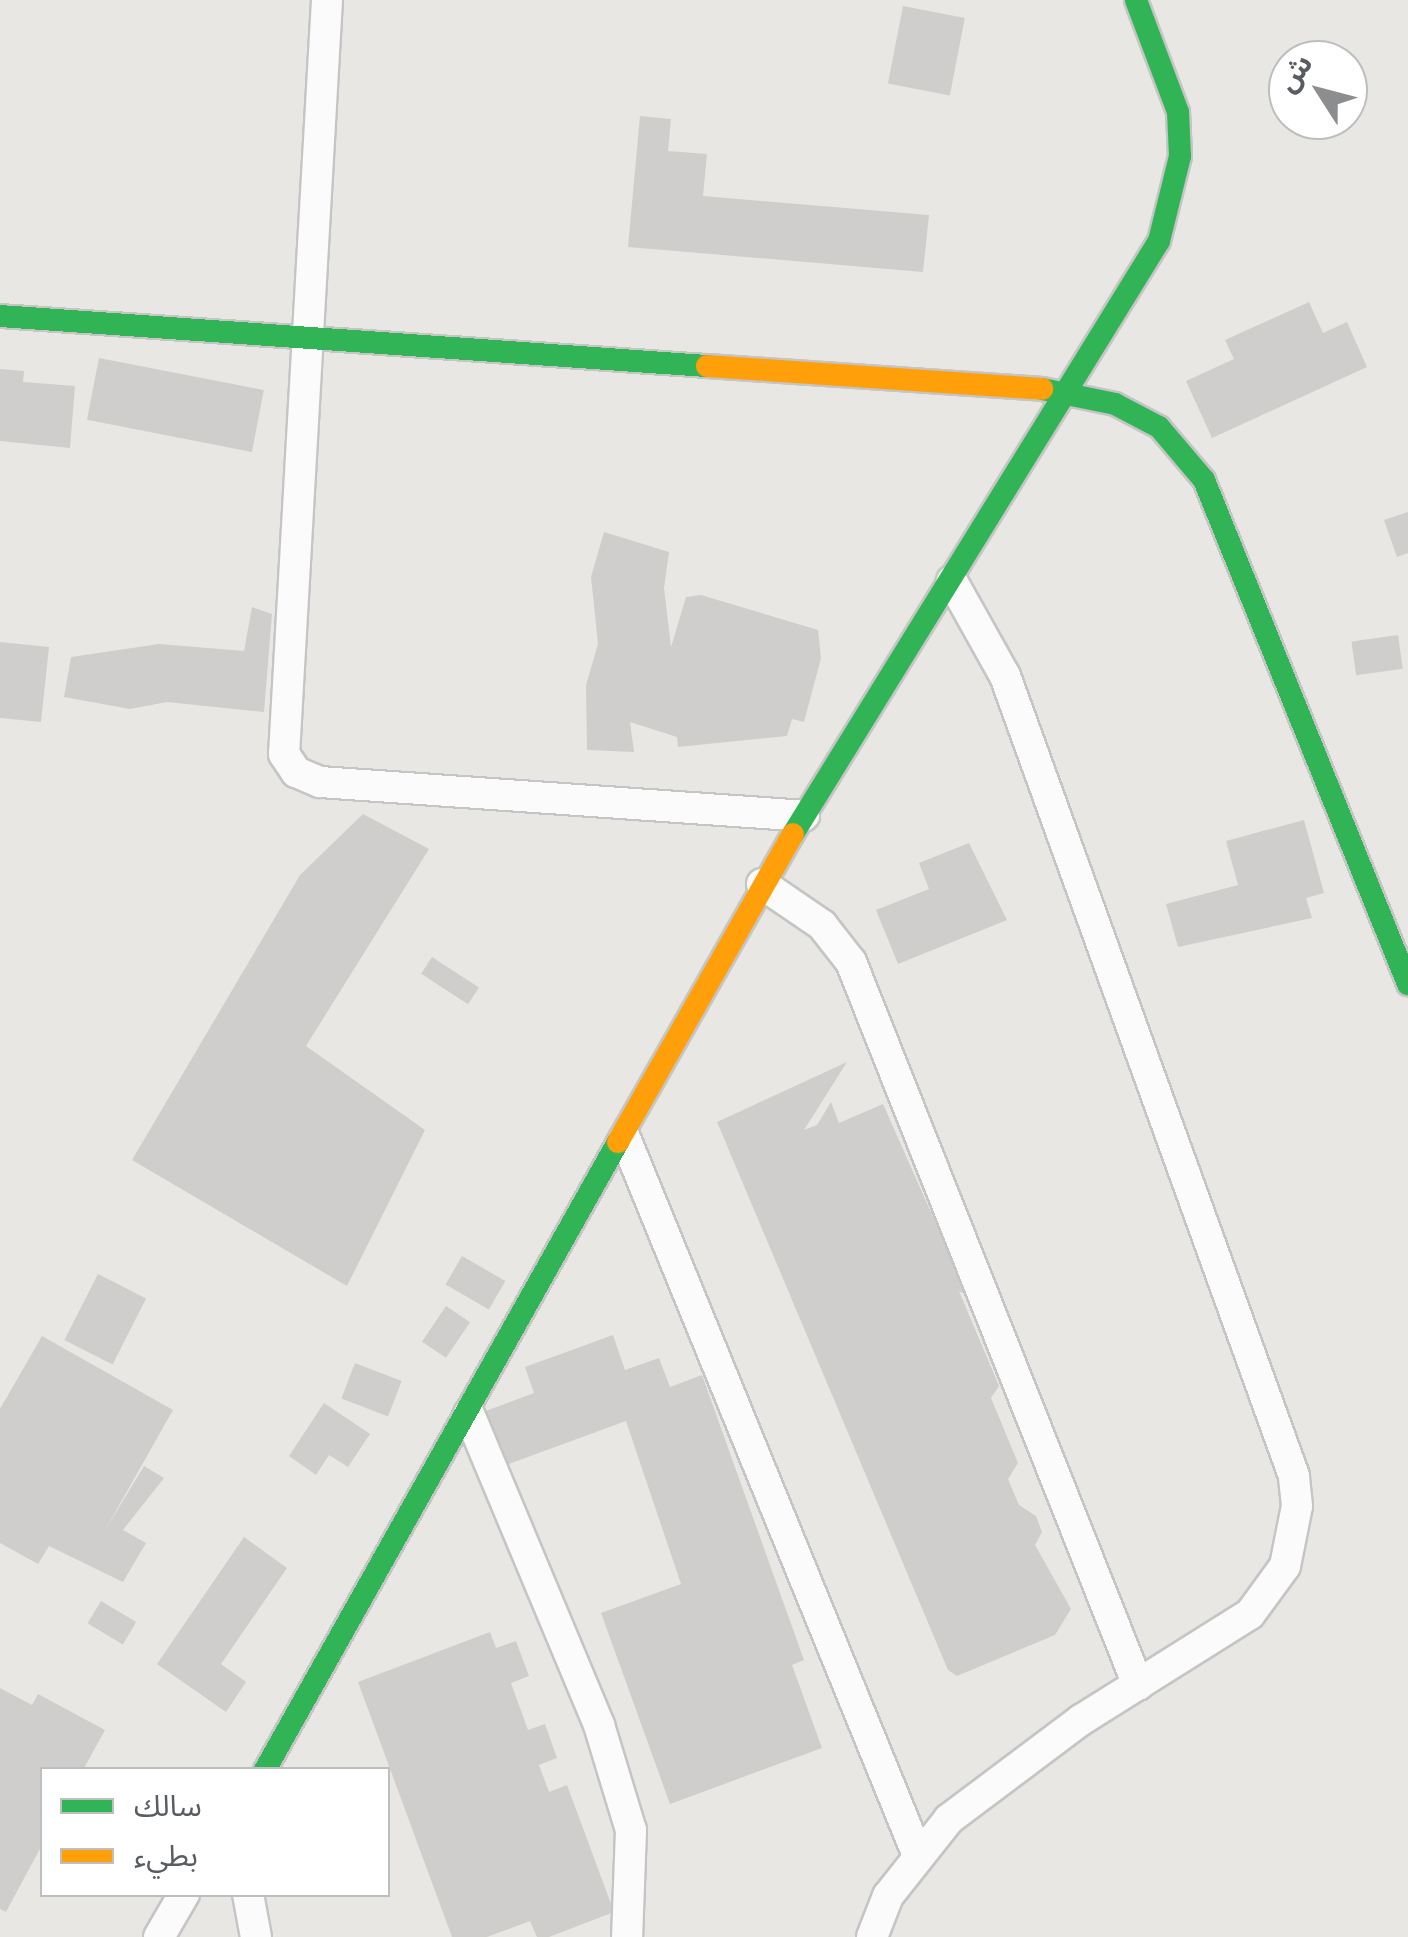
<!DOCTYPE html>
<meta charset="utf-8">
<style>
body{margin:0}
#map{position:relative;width:1408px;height:1937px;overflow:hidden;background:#e8e7e3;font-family:"Source Sans 3","Noto Sans Arabic",sans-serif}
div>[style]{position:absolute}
.building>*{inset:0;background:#cfcecc;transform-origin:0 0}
.roads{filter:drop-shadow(2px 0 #c5c5c5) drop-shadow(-2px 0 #c5c5c5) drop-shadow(0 2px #c5c5c5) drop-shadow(0 -2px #c5c5c5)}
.street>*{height:30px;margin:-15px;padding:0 15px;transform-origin:15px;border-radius:15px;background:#fcfbfb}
.fast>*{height:22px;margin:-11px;padding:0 11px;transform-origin:11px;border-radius:11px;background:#30b455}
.slow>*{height:22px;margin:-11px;padding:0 11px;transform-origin:11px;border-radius:11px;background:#ff9f0a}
span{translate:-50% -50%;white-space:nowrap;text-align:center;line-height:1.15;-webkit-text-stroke:8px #fff;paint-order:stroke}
.legend{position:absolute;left:40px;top:1767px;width:350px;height:130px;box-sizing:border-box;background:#fff;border:2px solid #bdbec0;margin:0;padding:12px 18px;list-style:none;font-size:30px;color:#595d61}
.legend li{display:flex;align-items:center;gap:20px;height:50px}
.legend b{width:50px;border:2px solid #bdbec0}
.north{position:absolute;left:1268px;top:40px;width:100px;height:100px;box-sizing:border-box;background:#fff;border:2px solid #bdbec0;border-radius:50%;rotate:306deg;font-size:28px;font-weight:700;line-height:40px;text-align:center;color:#595d61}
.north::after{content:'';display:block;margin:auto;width:35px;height:45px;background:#8b8d8e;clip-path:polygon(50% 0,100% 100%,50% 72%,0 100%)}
</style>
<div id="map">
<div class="building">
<div style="left:903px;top:6px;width:63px;height:79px;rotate:11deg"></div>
<div style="clip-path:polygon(640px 116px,671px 119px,668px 151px,707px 154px,703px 196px,929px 215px,923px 272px,628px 247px)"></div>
<div style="clip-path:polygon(1309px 302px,1323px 333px,1347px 322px,1367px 367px,1212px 438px,1186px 381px,1234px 359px,1225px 340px)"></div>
<div style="left:99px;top:358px;width:168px;height:63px;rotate:11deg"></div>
<div style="clip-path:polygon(0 369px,24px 371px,23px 382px,75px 386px,70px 448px,0 441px)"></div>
<div style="clip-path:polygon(1408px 512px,1408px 553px,1397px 557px,1384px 520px)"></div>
<div style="clip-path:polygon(604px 532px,669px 552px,664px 588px,671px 647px,686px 597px,701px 595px,818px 630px,821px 658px,804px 722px,792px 719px,787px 736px,678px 747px,677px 737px,630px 722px,634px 752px,587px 750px,586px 685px,598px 644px,591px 577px)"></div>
<div style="clip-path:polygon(252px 607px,272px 614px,264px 712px,167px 702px,130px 709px,64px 697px,71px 657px,159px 644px,244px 651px)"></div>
<div style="left:1398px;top:635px;width:34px;height:47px;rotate:82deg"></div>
<div style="clip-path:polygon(0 642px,49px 647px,41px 722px,0 718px)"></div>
<div style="clip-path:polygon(363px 814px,429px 849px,306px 1046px,425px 1130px,347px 1286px,132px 1160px,300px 875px)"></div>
<div style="clip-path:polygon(1304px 820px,1324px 893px,1306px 898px,1312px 918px,1178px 947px,1166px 904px,1238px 885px,1226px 841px)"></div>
<div style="clip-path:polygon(969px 843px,1007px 920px,898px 964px,876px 910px,929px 889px,919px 863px)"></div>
<div style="left:432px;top:957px;width:56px;height:20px;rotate:33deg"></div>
<div style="clip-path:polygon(847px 1062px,804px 1130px,817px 1125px,831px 1102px,839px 1123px,883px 1104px,968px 1296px,959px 1291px,999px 1386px,991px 1398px,1018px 1463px,1008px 1479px,1019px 1505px,1036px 1516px,1042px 1532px,1035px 1545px,1071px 1609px,1055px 1635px,957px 1676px,948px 1670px,717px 1122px)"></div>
<div style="left:462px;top:1256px;width:50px;height:33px;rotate:30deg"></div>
<div style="left:98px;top:1274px;width:54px;height:74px;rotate:27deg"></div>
<div style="left:446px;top:1306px;width:29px;height:43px;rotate:34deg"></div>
<div style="clip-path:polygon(613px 1335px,625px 1370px,659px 1358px,670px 1387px,702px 1375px,804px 1660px,792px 1665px,822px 1748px,670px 1804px,601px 1613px,681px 1584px,626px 1421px,503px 1466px,483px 1412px,534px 1393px,525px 1367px)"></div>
<div style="clip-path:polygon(42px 1336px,173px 1410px,104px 1532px,144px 1466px,164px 1478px,123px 1530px,146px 1543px,123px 1582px,49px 1546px,38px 1564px,0 1543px,0 1409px)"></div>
<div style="left:355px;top:1363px;width:50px;height:38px;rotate:21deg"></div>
<div style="clip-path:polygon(324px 1403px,370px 1434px,348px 1467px,329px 1455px,316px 1475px,289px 1456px)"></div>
<div style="clip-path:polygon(244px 1537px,287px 1568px,221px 1664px,246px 1682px,226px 1712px,157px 1664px)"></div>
<div style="left:101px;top:1601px;width:41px;height:26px;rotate:31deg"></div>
<div style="clip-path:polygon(490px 1632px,496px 1648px,516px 1641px,529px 1676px,511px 1683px,528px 1730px,545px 1724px,557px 1758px,539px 1765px,549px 1792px,567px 1785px,614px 1912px,549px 1937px,537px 1937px,530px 1921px,487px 1937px,452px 1937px,358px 1682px)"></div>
<div style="clip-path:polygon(0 1688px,32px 1705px,38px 1694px,105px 1730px,83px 1770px,42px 1770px,42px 1845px,6px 1912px,0 1909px)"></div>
</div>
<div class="roads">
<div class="street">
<div style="left:327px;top:0;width:755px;rotate:93.26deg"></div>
<div style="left:284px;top:754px;width:22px;rotate:56deg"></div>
<div style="left:296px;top:772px;width:26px;rotate:23deg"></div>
<div style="left:320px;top:782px;width:485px;rotate:4deg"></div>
<div style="left:762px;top:884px;width:73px;rotate:34.3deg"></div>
<div style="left:822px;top:925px;width:47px;rotate:51.9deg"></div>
<div style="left:851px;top:962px;width:778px;rotate:68.35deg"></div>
<div style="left:625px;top:1138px;width:772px;rotate:67.79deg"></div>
<div style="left:469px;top:1414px;width:337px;rotate:67.3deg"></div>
<div style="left:599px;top:1725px;width:110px;rotate:73.1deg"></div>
<div style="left:631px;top:1830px;width:107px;rotate:92.1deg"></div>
<div style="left:248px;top:1894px;width:44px;rotate:79.5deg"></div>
<div style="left:159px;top:1937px;width:50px;rotate:-59.8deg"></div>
<div style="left:872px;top:1937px;width:44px;rotate:-68.7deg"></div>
<div style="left:888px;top:1896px;width:98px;rotate:-51.6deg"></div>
<div style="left:949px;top:1819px;width:165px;rotate:-36.9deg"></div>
<div style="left:1081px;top:1720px;width:199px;rotate:-32.1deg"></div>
<div style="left:1250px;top:1614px;width:59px;rotate:-53.9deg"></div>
<div style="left:1285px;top:1566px;width:61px;rotate:-78.7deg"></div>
<div style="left:1297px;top:1506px;width:30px;rotate:-96deg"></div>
<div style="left:1294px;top:1476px;width:851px;rotate:-109.86deg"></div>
<div style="left:1005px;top:676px;width:109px;rotate:-119.2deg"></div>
</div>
<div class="fast">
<div style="left:0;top:316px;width:709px;rotate:4.05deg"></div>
<div style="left:1042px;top:389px;width:75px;rotate:11.6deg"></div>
<div style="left:1115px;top:404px;width:50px;rotate:27.6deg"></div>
<div style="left:1159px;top:427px;width:70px;rotate:49.7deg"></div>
<div style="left:1204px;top:480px;width:544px;rotate:67.96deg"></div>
<div style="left:793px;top:834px;width:697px;rotate:-58.32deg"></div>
<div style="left:1159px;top:241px;width:88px;rotate:-76.1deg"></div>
<div style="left:1180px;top:156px;width:44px;rotate:-92.6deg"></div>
<div style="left:1178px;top:112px;width:120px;rotate:-110.6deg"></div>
<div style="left:265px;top:1770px;width:720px;rotate:-60.66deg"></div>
</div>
<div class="slow">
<div style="left:707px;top:366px;width:336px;rotate:3.9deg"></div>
<div style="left:618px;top:1142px;width:354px;rotate:-60.4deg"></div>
</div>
</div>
<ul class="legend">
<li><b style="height:12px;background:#30b455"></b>سالك</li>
<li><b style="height:12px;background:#ff9f0a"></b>بطيء</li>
</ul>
<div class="north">ش</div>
</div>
